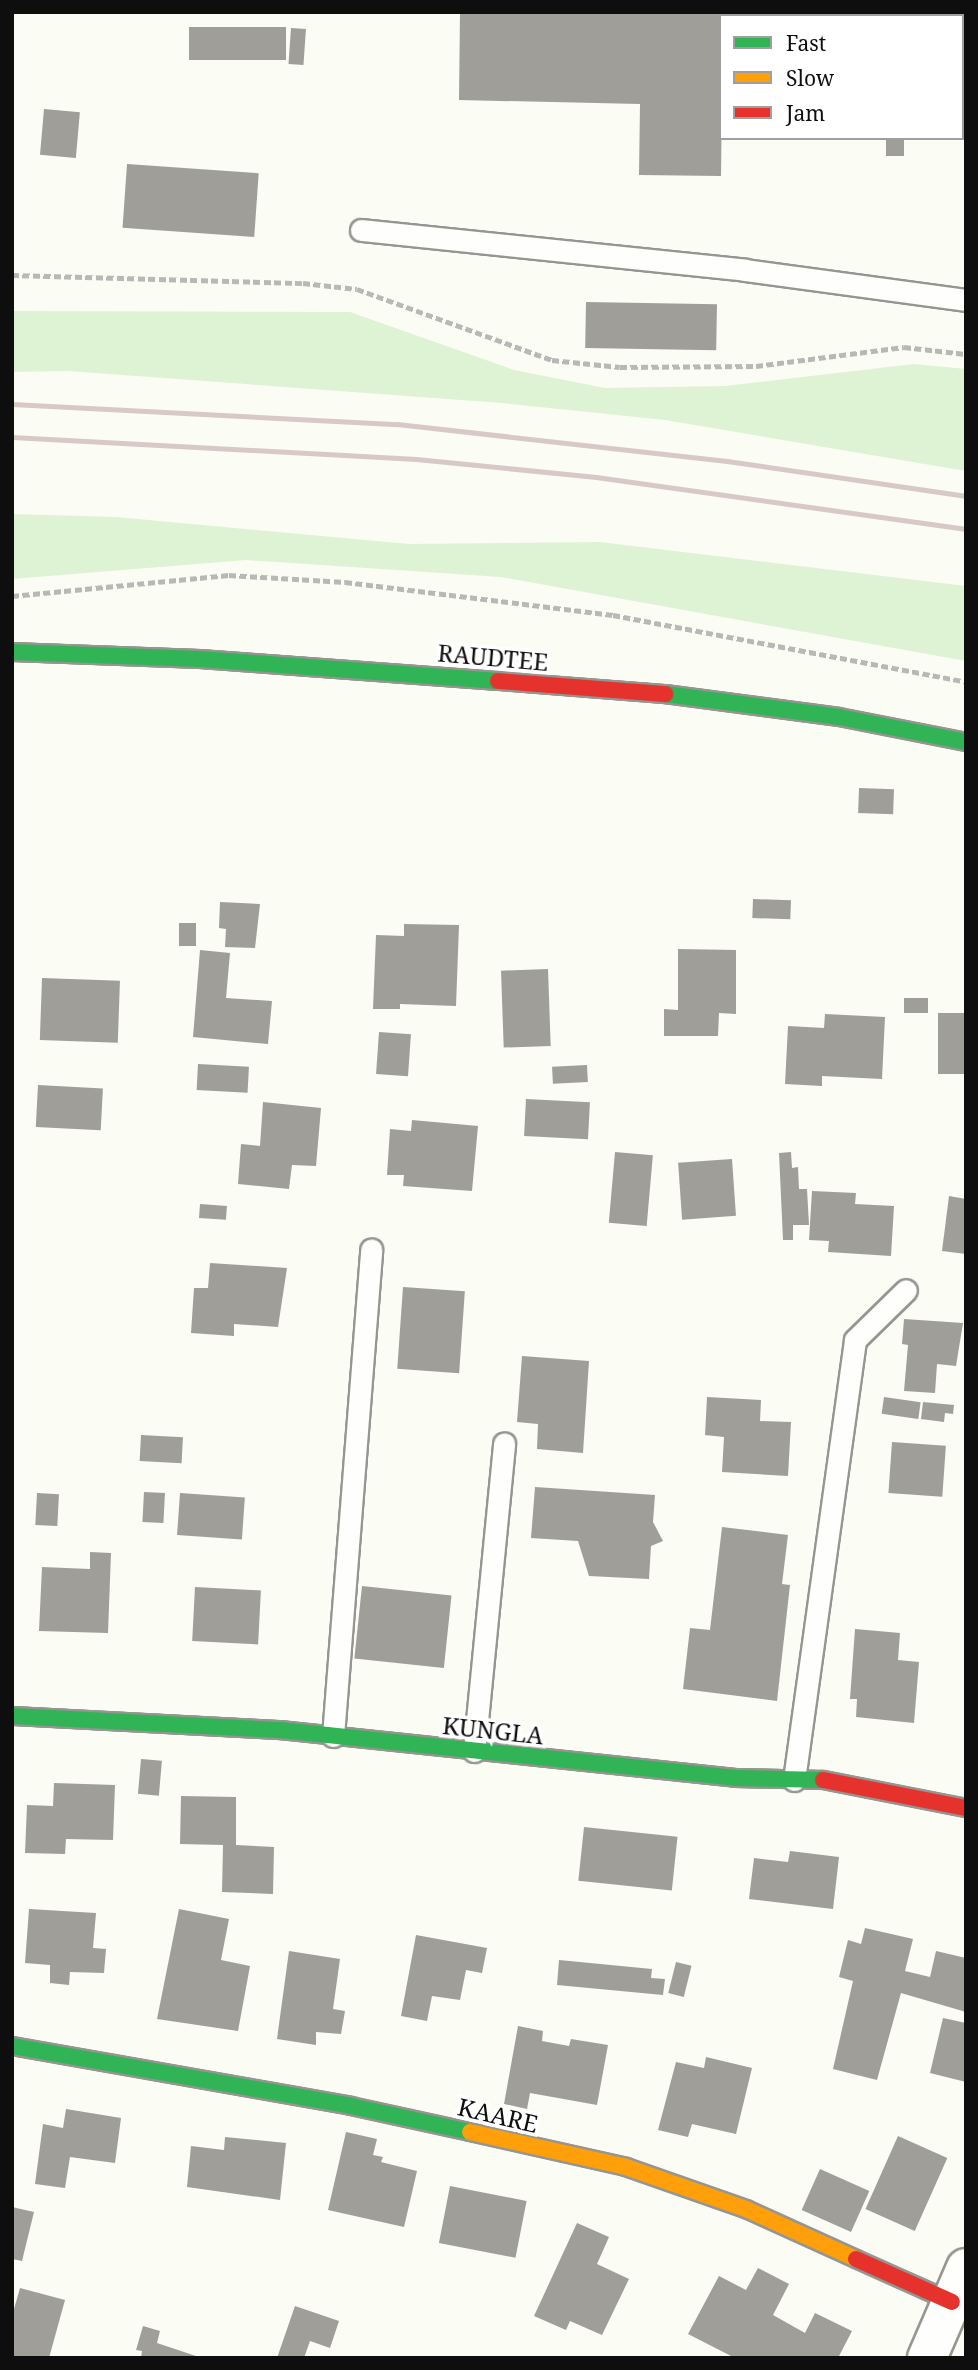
<!DOCTYPE html>
<style>
body{margin:0}
#map{position:relative;width:978px;height:2370px;overflow:hidden;background:#fbfcf4;font-family:"Noto Serif",serif}
div>[style]{position:absolute}
.green>*{inset:0;background:#ddf3d3}
.building>*{inset:0;background:#9f9e99;transform-origin:0 0}
.path>*{height:4.5px;margin-top:-2.25px;transform-origin:0;background:repeating-linear-gradient(90deg,#b8b8b7 0 7px,transparent 0 10.5px)}
.roads{filter:drop-shadow(2px 0 #959592) drop-shadow(-2px 0 #959592) drop-shadow(0 2px #959592) drop-shadow(0 -2px #959592)}
.lane>*{height:21px;margin:-10.5px;padding:0 10.5px;transform-origin:10.5px;border-radius:10.5px;background:#fefffd}
.street>*{height:38px;margin:-19px;padding:0 19px;transform-origin:19px;border-radius:19px;background:#fefffd}
.fast>*{height:16px;margin:-8px;padding:0 8px;transform-origin:8px;border-radius:8px;background:#30b455}
.slow>*{height:16px;margin:-8px;padding:0 8px;transform-origin:8px;border-radius:8px;background:#ff9f0a}
.jam>*{height:16px;margin:-8px;padding:0 8px;transform-origin:8px;border-radius:8px;background:#e5322d}
.rail>*{height:5px;margin:-2.5px;padding:0 2.5px;transform-origin:2.5px;border-radius:2.5px;background:#d8c9c4}
span{translate:-50% -50%;white-space:nowrap;text-align:center;line-height:1.15;-webkit-text-stroke:7px #fff;paint-order:stroke}
.street-label{font-size:24px;color:#0e0e0e}
.frame{position:absolute;inset:0;border:14px solid #0e0e0e;pointer-events:none}
.legend{position:absolute;left:719px;top:14px;width:245px;height:126px;box-sizing:border-box;background:#fff;border:2px solid #9f9f9f;margin:0;padding:9px 12px;list-style:none;font-size:21px;color:#0e0e0e}
.legend li{display:flex;align-items:center;gap:14px;height:35px}
.legend b{width:35px;border:2px solid #9f9f9f}
</style>
<div id="map">
<div class="green">
<div style="clip-path:polygon(12px 311px,350px 312px,514px 370px,605px 388px,725px 386px,914px 364px,966px 369px,966px 471px,665px 420px,502px 403px,68px 371px,12px 372px)"></div>
<div style="clip-path:polygon(12px 514px,116px 517px,409px 544px,600px 542px,966px 586px,966px 661px,501px 577px,246px 560px,12px 579px)"></div>
</div>
<div class="building">
<div style="clip-path:polygon(460px 12px,723px 12px,721px 176px,639px 175px,640px 104px,459px 100px)"></div>
<div style="left:832px;top:12px;width:78px;height:4px"></div>
<div style="left:962px;top:18px;width:4px;height:28px"></div>
<div style="left:286px;top:27px;width:33px;height:97px;rotate:90deg"></div>
<div style="left:291px;top:28px;width:15px;height:36px;rotate:4deg"></div>
<div style="left:44px;top:109px;width:36px;height:46px;rotate:5deg"></div>
<div style="left:886px;top:138px;width:18px;height:18px"></div>
<div style="left:127px;top:164px;width:132px;height:64px;rotate:4deg"></div>
<div style="left:586px;top:302px;width:131px;height:46px;rotate:1deg"></div>
<div style="left:859px;top:788px;width:35px;height:25px;rotate:2deg"></div>
<div style="left:753px;top:899px;width:38px;height:19px;rotate:2deg"></div>
<div style="clip-path:polygon(220px 902px,260px 904px,255px 948px,225px 947px,226px 929px,219px 928px)"></div>
<div style="left:179px;top:923px;width:17px;height:23px"></div>
<div style="clip-path:polygon(404px 924px,459px 925px,456px 1006px,400px 1004px,400px 1009px,373px 1009px,376px 935px,404px 936px)"></div>
<div style="clip-path:polygon(678px 949px,736px 950px,736px 1014px,719px 1013px,718px 1036px,664px 1036px,664px 1009px,678px 1010px)"></div>
<div style="clip-path:polygon(200px 950px,230px 953px,226px 998px,272px 1001px,268px 1044px,193px 1037px)"></div>
<div style="left:548px;top:969px;width:77px;height:47px;rotate:88deg"></div>
<div style="left:42px;top:978px;width:78px;height:62px;rotate:2deg"></div>
<div style="left:904px;top:998px;width:24px;height:15px"></div>
<div style="left:938px;top:1013px;width:27px;height:61px"></div>
<div style="clip-path:polygon(825px 1014px,885px 1017px,882px 1079px,822px 1076px,822px 1086px,785px 1084px,788px 1026px,824px 1028px)"></div>
<div style="left:379px;top:1032px;width:32px;height:42px;rotate:4deg"></div>
<div style="left:198px;top:1064px;width:51px;height:26px;rotate:3deg"></div>
<div style="left:587px;top:1065px;width:17px;height:35px;rotate:87deg"></div>
<div style="left:38px;top:1085px;width:65px;height:42px;rotate:3deg"></div>
<div style="left:526px;top:1099px;width:64px;height:37px;rotate:3deg"></div>
<div style="clip-path:polygon(263px 1102px,321px 1108px,316px 1166px,292px 1165px,289px 1189px,238px 1184px,241px 1144px,260px 1146px)"></div>
<div style="clip-path:polygon(412px 1120px,478px 1126px,472px 1191px,403px 1186px,404px 1175px,387px 1175px,390px 1129px,411px 1131px)"></div>
<div style="left:615px;top:1152px;width:38px;height:71px;rotate:5deg"></div>
<div style="clip-path:polygon(791px 1152px,792px 1168px,798px 1167px,799px 1189px,807px 1189px,809px 1225px,793px 1225px,793px 1240px,783px 1240px,779px 1153px)"></div>
<div style="left:732px;top:1159px;width:57px;height:54px;rotate:86deg"></div>
<div style="clip-path:polygon(812px 1191px,856px 1193px,855px 1204px,894px 1206px,891px 1256px,828px 1252px,829px 1241px,809px 1240px)"></div>
<div style="clip-path:polygon(949px 1196px,966px 1199px,966px 1254px,942px 1251px)"></div>
<div style="left:200px;top:1204px;width:27px;height:14px;rotate:4deg"></div>
<div style="clip-path:polygon(210px 1263px,287px 1268px,278px 1327px,234px 1324px,234px 1336px,191px 1333px,194px 1288px,208px 1288px)"></div>
<div style="left:403px;top:1287px;width:62px;height:82px;rotate:4deg"></div>
<div style="clip-path:polygon(904px 1319px,963px 1323px,956px 1366px,937px 1364px,935px 1393px,904px 1391px,908px 1345px,902px 1344px)"></div>
<div style="clip-path:polygon(522px 1356px,589px 1361px,583px 1453px,537px 1449px,538px 1424px,517px 1422px)"></div>
<div style="clip-path:polygon(707px 1397px,761px 1400px,760px 1421px,791px 1422px,788px 1476px,722px 1472px,724px 1437px,705px 1435px)"></div>
<div style="left:884px;top:1397px;width:37px;height:17px;rotate:8deg"></div>
<div style="clip-path:polygon(923px 1402px,954px 1405px,953px 1414px,945px 1413px,944px 1422px,921px 1419px)"></div>
<div style="left:141px;top:1435px;width:42px;height:26px;rotate:3deg"></div>
<div style="left:892px;top:1442px;width:54px;height:51px;rotate:4deg"></div>
<div style="clip-path:polygon(535px 1487px,655px 1495px,653px 1522px,663px 1541px,651px 1546px,649px 1579px,589px 1576px,578px 1541px,531px 1538px)"></div>
<div style="left:144px;top:1492px;width:21px;height:30px;rotate:3deg"></div>
<div style="left:37px;top:1493px;width:22px;height:32px;rotate:3deg"></div>
<div style="left:180px;top:1493px;width:65px;height:42px;rotate:4deg"></div>
<div style="clip-path:polygon(722px 1527px,788px 1535px,782px 1584px,790px 1585px,777px 1701px,683px 1689px,690px 1628px,710px 1630px)"></div>
<div style="clip-path:polygon(90px 1552px,111px 1553px,108px 1633px,39px 1631px,42px 1567px,90px 1569px)"></div>
<div style="left:362px;top:1586px;width:90px;height:73px;rotate:6deg"></div>
<div style="left:195px;top:1587px;width:66px;height:54px;rotate:3deg"></div>
<div style="clip-path:polygon(855px 1629px,900px 1633px,898px 1660px,919px 1662px,914px 1723px,856px 1717px,857px 1699px,850px 1699px)"></div>
<div style="left:141px;top:1759px;width:21px;height:35px;rotate:5deg"></div>
<div style="clip-path:polygon(54px 1783px,115px 1785px,113px 1840px,66px 1839px,65px 1854px,25px 1853px,27px 1805px,53px 1806px)"></div>
<div style="clip-path:polygon(181px 1796px,236px 1797px,236px 1845px,274px 1847px,273px 1894px,222px 1892px,223px 1845px,180px 1844px)"></div>
<div style="left:584px;top:1827px;width:94px;height:54px;rotate:6deg"></div>
<div style="clip-path:polygon(790px 1851px,839px 1857px,833px 1909px,749px 1899px,754px 1858px,788px 1862px)"></div>
<div style="clip-path:polygon(29px 1909px,96px 1913px,93px 1948px,106px 1949px,104px 1973px,70px 1972px,69px 1985px,50px 1983px,50px 1965px,25px 1963px)"></div>
<div style="clip-path:polygon(179px 1909px,229px 1919px,221px 1960px,250px 1966px,238px 2031px,157px 2019px)"></div>
<div style="clip-path:polygon(865px 1928px,913px 1939px,905px 1971px,930px 1977px,936px 1951px,966px 1958px,966px 2012px,901px 1993px,877px 2080px,833px 2069px,853px 1981px,839px 1977px,848px 1940px,861px 1944px)"></div>
<div style="clip-path:polygon(416px 1935px,487px 1948px,482px 1973px,466px 1970px,460px 2000px,432px 1996px,427px 2021px,401px 2016px)"></div>
<div style="clip-path:polygon(289px 1951px,340px 1959px,333px 2009px,345px 2011px,341px 2034px,316px 2032px,316px 2045px,277px 2039px)"></div>
<div style="clip-path:polygon(559px 1960px,652px 1969px,651px 1978px,665px 1979px,663px 1995px,557px 1985px)"></div>
<div style="left:676px;top:1962px;width:16px;height:32px;rotate:14deg"></div>
<div style="clip-path:polygon(943px 2018px,966px 2023px,966px 2082px,930px 2073px)"></div>
<div style="clip-path:polygon(518px 2026px,543px 2031px,542px 2041px,569px 2046px,571px 2039px,608px 2045px,597px 2105px,530px 2093px,527px 2109px,504px 2104px)"></div>
<div style="clip-path:polygon(706px 2057px,752px 2068px,736px 2134px,692px 2124px,688px 2137px,658px 2130px,676px 2062px,704px 2068px)"></div>
<div style="clip-path:polygon(66px 2109px,121px 2118px,115px 2163px,70px 2157px,65px 2188px,35px 2184px,43px 2124px,63px 2128px)"></div>
<div style="clip-path:polygon(346px 2132px,377px 2139px,373px 2155px,383px 2157px,381px 2162px,417px 2171px,404px 2227px,328px 2210px)"></div>
<div style="left:898px;top:2136px;width:54px;height:80px;rotate:24deg"></div>
<div style="clip-path:polygon(225px 2137px,286px 2143px,280px 2200px,187px 2187px,191px 2146px,224px 2150px)"></div>
<div style="left:820px;top:2169px;width:54px;height:45px;rotate:24deg"></div>
<div style="left:450px;top:2186px;width:78px;height:58px;rotate:11deg"></div>
<div style="clip-path:polygon(12px 2207px,34px 2212px,22px 2261px,12px 2259px)"></div>
<div style="clip-path:polygon(577px 2223px,609px 2237px,597px 2264px,629px 2279px,602px 2335px,570px 2321px,566px 2330px,534px 2316px)"></div>
<div style="clip-path:polygon(758px 2268px,789px 2284px,773px 2315px,805px 2333px,815px 2313px,852px 2331px,838px 2358px,735px 2358px,688px 2334px,719px 2276px,746px 2290px)"></div>
<div style="clip-path:polygon(20px 2288px,65px 2300px,49px 2358px,12px 2358px,12px 2316px)"></div>
<div style="clip-path:polygon(295px 2306px,339px 2321px,330px 2348px,310px 2341px,304px 2358px,277px 2358px)"></div>
<div style="clip-path:polygon(143px 2326px,160px 2331px,157px 2343px,202px 2358px,141px 2358px,142px 2351px,136px 2350px)"></div>
</div>
<div class="path">
<div style="left:12px;top:275px;width:291px;rotate:1.6deg"></div>
<div style="left:303px;top:283px;width:54px;rotate:6.3deg"></div>
<div style="left:357px;top:289px;width:208px;rotate:20deg"></div>
<div style="left:552px;top:360px;width:68px;rotate:5.9deg"></div>
<div style="left:620px;top:367px;width:136px;rotate:-0.4deg"></div>
<div style="left:756px;top:366px;width:149px;rotate:-7.3deg"></div>
<div style="left:904px;top:347px;width:62px;rotate:6.4deg"></div>
<div style="left:12px;top:596px;width:218px;rotate:-5.5deg"></div>
<div style="left:229px;top:575px;width:116px;rotate:3.5deg"></div>
<div style="left:345px;top:582px;width:270px;rotate:7deg"></div>
<div style="left:613px;top:615px;width:359px;rotate:10.7deg"></div>
</div>
<div class="roads">
<div class="lane">
<div style="left:361px;top:230px;width:386px;rotate:5.9deg"></div>
<div style="left:745px;top:270px;width:223px;rotate:7.7deg"></div>
<div style="left:333px;top:1736px;width:488px;rotate:-85.5deg"></div>
<div style="left:474px;top:1751px;width:309px;rotate:-84.4deg"></div>
<div style="left:794px;top:1780px;width:444px;rotate:-82.1deg"></div>
<div style="left:855px;top:1340px;width:71px;rotate:-44.4deg"></div>
</div>
<div class="street">
<div style="left:927px;top:2358px;width:98px;rotate:-66.6deg"></div>
</div>
<div class="fast">
<div style="left:12px;top:652px;width:188px;rotate:2.1deg"></div>
<div style="left:200px;top:659px;width:299px;rotate:4.2deg"></div>
<div style="left:665px;top:694px;width:176px;rotate:7.5deg"></div>
<div style="left:839px;top:717px;width:129px;rotate:11.1deg"></div>
<div style="left:12px;top:1716px;width:268px;rotate:3deg"></div>
<div style="left:280px;top:1730px;width:458px;rotate:6deg"></div>
<div style="left:735px;top:1778px;width:88px;rotate:1.3deg"></div>
<div style="left:12px;top:2046px;width:344px;rotate:10deg"></div>
<div style="left:351px;top:2106px;width:122px;rotate:12.3deg"></div>
</div>
<div class="slow">
<div style="left:470px;top:2132px;width:160px;rotate:12.6deg"></div>
<div style="left:626px;top:2167px;width:127px;rotate:19.3deg"></div>
<div style="left:746px;top:2209px;width:121px;rotate:24.4deg"></div>
</div>
<div class="jam">
<div style="left:498px;top:681px;width:168px;rotate:4.5deg"></div>
<div style="left:823px;top:1780px;width:146px;rotate:11.1deg"></div>
<div style="left:856px;top:2259px;width:105px;rotate:24.1deg"></div>
</div>
</div>
<div class="rail">
<div style="left:12px;top:404px;width:386px;rotate:3deg"></div>
<div style="left:397px;top:424px;width:332px;rotate:6.4deg"></div>
<div style="left:727px;top:461px;width:242px;rotate:8.3deg"></div>
<div style="left:12px;top:437px;width:405px;rotate:3.1deg"></div>
<div style="left:416px;top:459px;width:181px;rotate:5.7deg"></div>
<div style="left:596px;top:477px;width:374px;rotate:8deg"></div>
</div>
<div class="street-label">
<span style="left:493px;top:657px;rotate:5deg">RAUDTEE</span>
<span style="left:493px;top:1730px;rotate:6deg">KUNGLA</span>
<span style="left:498px;top:2115px;rotate:13deg">KAARE</span>
</div>
<div class="frame"></div>
<ul class="legend">
<li><b style="height:9px;background:#30b455"></b>Fast</li>
<li><b style="height:9px;background:#ff9f0a"></b>Slow</li>
<li><b style="height:9px;background:#e5322d"></b>Jam</li>
</ul>
</div>
